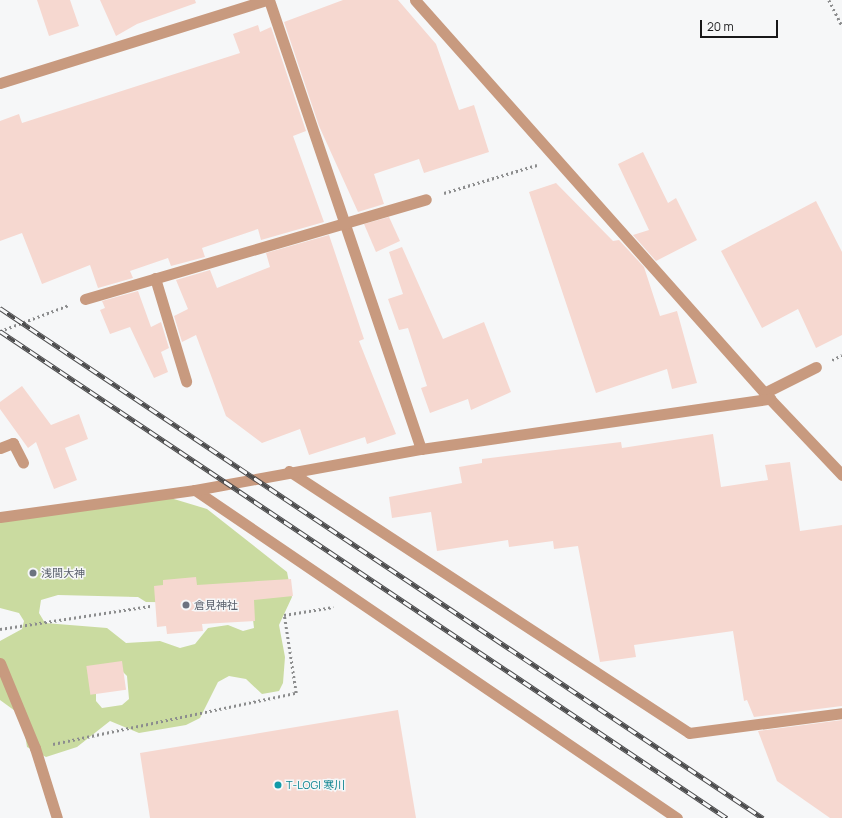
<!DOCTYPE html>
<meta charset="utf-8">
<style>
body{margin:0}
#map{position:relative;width:842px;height:818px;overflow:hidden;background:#f6f7f8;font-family:Manrope,"Noto Sans JP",sans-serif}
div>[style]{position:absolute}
.green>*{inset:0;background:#cadba0}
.building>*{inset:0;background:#f6d8d0;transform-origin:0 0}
.path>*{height:2.5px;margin-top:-1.25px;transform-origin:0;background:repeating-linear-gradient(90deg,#8c8d8e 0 2px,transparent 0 5px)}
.service>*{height:11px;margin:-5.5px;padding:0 5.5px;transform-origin:5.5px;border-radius:5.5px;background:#c89a7f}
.minor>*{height:11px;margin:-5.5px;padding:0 5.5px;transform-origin:5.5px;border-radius:5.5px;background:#c89a7f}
.rail>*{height:4.5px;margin-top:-2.25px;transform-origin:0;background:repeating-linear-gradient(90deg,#f6f7f8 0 9px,#4b4b4c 0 18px);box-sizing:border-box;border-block:1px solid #4b4b4c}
.dots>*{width:11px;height:11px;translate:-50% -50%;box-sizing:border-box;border:2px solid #f6f7f8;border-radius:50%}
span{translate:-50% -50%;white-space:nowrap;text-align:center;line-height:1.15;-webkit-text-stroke:3px #f6f7f8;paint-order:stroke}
.worship-label{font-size:11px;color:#5b616d}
.left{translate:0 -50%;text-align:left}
.culture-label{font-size:11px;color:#0d838f}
.scale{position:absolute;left:700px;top:20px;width:78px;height:18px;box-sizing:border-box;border:2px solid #181819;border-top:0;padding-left:5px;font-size:12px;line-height:14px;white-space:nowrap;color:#181819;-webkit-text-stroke:3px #f6f7f8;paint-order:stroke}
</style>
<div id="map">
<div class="green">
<div style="clip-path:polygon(evenodd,154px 493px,207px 509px,287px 572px,292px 597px,279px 625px,285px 657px,283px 683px,279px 691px,262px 694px,246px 679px,229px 676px,218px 682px,200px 718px,186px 725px,139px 733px,110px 721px,77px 747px,46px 757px,27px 747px,22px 716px,0 700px,0 641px,22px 629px,24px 621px,19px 613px,0 608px,0 517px,154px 493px,58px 595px,138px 597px,146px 602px,251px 603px,254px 628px,243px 631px,228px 625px,208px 628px,195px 644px,180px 648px,160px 641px,126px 643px,107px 628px,45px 623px,39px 613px,41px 600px,58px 595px,154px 493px,123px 672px,127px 676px,129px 699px,122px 705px,102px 708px,96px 701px,96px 690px,123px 672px)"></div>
</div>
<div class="building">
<div style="clip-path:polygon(37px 0,70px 0,79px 26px,49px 36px)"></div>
<div style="clip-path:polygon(100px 0,195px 0,196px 3px,137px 24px,116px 36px)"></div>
<div style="clip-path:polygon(343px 0,398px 0,436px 44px,459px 110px,474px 105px,489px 152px,424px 173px,419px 159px,374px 174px,384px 204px,358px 212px,319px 126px,284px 22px)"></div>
<div style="clip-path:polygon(258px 25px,260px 32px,271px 27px,306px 131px,293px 136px,324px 222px,261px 240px,258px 229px,202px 248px,205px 257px,171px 266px,168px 258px,130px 271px,133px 278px,98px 288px,90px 265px,42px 284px,22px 233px,0 241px,0 121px,19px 114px,22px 123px,240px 53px,233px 34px)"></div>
<div style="clip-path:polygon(643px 152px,668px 203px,676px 198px,697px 240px,656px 261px,633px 235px,649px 230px,618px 164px)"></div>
<div style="clip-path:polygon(556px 183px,613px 241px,619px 240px,644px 267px,660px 316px,677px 311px,697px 383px,672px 389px,667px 369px,596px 393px,529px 192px)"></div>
<div style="clip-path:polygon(816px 201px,842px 252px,842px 335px,816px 348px,798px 309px,762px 328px,721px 251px)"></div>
<div style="clip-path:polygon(389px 217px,400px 241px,376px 252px,364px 224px)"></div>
<div style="clip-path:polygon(329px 235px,364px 339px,359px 341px,396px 434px,367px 444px,365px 437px,309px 455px,300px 429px,262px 443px,226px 416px,196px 335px,182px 342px,174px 316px,188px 309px,176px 280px,210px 270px,217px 288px,270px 267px,266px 253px)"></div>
<div style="clip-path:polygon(402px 247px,443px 339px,484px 322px,511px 392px,471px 410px,468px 399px,430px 413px,421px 388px,427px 386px,408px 328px,399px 330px,388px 299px,403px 294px,389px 252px)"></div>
<div style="clip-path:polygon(138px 291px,151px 327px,161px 322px,169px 348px,161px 352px,168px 372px,154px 378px,130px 327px,110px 334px,100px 310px,105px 308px,102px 301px)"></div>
<div style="clip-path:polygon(22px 386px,51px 425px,79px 414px,88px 439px,65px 448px,77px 480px,54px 489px,36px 442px,28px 448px,0 409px,0 402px)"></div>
<div style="clip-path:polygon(713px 434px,721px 487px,768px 480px,765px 465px,790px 462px,800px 531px,842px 525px,842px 706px,754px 717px,747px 700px,744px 701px,733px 631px,634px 645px,636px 657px,600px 662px,578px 546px,554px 549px,553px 541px,509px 547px,508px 540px,437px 551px,431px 512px,392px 518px,389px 497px,462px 483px,459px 467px,482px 463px,482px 459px,621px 442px,622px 448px)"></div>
<div style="clip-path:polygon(196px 577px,197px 585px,291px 579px,293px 596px,254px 600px,255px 621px,202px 624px,203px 631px,167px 634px,166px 626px,157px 627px,154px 586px,163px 585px,163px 580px)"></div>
<div style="left:122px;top:661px;width:29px;height:36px;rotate:82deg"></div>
<div style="clip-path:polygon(398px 710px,416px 818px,150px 818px,140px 753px)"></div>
<div style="clip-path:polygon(842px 720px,842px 818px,830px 818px,777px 781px,758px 731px)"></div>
</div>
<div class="path">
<div style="left:829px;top:0;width:29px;rotate:63deg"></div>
<div style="left:444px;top:193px;width:97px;rotate:-16.8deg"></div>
<div style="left:0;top:331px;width:74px;rotate:-20.6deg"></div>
<div style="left:832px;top:360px;width:11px;rotate:-27deg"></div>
<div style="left:0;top:629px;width:152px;rotate:-8.7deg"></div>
<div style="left:53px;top:744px;width:248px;rotate:-11.9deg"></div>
<div style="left:296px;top:693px;width:79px;rotate:-98.7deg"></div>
<div style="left:284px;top:615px;width:50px;rotate:-9.3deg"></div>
</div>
<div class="service">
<div style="left:0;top:448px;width:14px;rotate:-21deg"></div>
<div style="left:13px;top:443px;width:22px;rotate:63deg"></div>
</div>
<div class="minor">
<div style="left:269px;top:0;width:474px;rotate:71.3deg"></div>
<div style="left:415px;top:0;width:534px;rotate:48.34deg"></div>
<div style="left:770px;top:399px;width:105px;rotate:46.5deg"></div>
<div style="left:0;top:83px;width:279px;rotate:-17.3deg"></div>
<div style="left:155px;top:278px;width:108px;rotate:73.2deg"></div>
<div style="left:85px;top:299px;width:355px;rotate:-16.3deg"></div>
<div style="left:764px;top:393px;width:58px;rotate:-26.6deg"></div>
<div style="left:289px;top:471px;width:478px;rotate:33.2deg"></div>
<div style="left:689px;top:733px;width:154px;rotate:-7.4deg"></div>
<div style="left:195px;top:490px;width:583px;rotate:34.24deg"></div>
<div style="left:0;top:517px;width:197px;rotate:-7.9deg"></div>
<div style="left:195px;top:490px;width:230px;rotate:-10.3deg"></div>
<div style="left:421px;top:449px;width:353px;rotate:-8.2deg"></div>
<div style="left:0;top:663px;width:92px;rotate:67.6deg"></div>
<div style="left:35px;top:748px;width:73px;rotate:72.6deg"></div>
</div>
<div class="rail">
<div style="left:0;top:308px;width:918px;rotate:33.76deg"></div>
<div style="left:0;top:331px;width:875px;rotate:33.82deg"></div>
</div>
<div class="dots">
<div style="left:33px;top:573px;background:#6b7280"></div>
<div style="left:186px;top:605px;background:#6b7280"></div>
<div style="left:278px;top:785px;background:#0f9aa8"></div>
</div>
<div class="worship-label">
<span class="left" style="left:41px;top:573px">浅間大神</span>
<span class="left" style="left:194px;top:605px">倉見神社</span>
</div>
<div class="culture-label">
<span class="left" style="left:286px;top:785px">T-LOGI 寒川</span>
</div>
<div class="scale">20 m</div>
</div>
